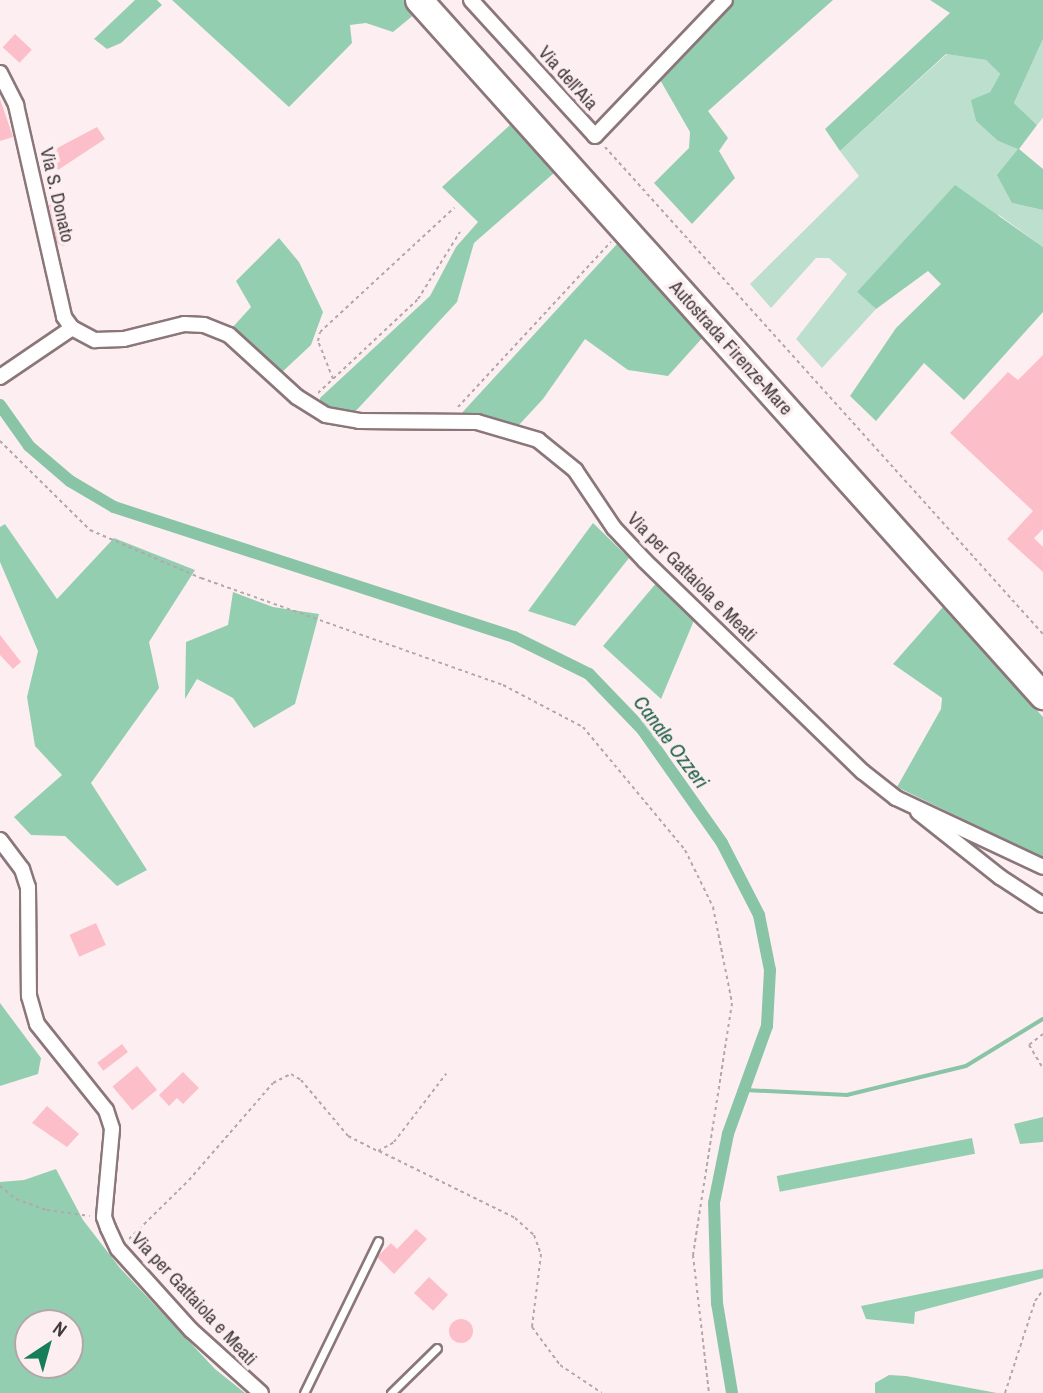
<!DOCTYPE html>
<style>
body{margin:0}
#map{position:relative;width:1043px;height:1393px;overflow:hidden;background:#fdeff1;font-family:"Archivo Narrow",sans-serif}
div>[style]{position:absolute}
.green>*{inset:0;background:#bce0cd}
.forest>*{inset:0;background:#94ceb1;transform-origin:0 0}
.stream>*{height:3.5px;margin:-1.75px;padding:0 1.75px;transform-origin:1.75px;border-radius:1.75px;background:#8ac4a7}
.canal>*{height:12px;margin:-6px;padding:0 6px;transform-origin:6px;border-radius:6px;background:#8ac4a7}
.building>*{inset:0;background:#fcbec9;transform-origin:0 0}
.round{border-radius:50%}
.path>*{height:2px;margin-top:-1px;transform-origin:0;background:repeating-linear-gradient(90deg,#b3a8a9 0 3.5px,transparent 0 7px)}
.roads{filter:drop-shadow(2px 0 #8b777a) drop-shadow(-2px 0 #8b777a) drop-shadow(0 2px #8b777a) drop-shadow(0 -2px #8b777a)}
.service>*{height:7px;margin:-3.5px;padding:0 3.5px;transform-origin:3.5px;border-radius:3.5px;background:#fff}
.minor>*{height:14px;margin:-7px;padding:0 7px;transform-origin:7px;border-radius:7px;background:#fff}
.motorway>*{height:26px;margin:-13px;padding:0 13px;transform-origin:13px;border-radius:13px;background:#fff}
span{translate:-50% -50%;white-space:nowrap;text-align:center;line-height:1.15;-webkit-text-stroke:7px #fdeff1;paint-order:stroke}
.street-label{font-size:19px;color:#423a3b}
.water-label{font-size:21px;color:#1f6347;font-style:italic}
.north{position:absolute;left:14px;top:1309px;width:70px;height:70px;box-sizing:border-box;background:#fdeff1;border:2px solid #b2a7a8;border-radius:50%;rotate:36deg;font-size:19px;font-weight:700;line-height:28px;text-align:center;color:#423a3b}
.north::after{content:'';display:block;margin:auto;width:24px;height:32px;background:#167e58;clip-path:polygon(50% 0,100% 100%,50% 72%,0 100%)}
</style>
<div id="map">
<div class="green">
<div style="clip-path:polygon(1043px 39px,1043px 118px,1037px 125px,1014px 103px)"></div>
<div style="clip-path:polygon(947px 54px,986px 60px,1000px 74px,990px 92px,972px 100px,976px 121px,998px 141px,1019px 149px,1012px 203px,1043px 210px,1043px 247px,999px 215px,857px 292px,876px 309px,822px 368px,796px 339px,847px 274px,829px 258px,816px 258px,771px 308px,750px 284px,859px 176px,840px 151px)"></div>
</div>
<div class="forest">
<div style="clip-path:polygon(135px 0,157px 0,162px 5px,121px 43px,107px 49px,94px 39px)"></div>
<div style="clip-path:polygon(172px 0,404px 0,416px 13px,393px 32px,366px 23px,350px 25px,352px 43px,289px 107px)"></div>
<div style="clip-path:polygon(734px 0,833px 0,708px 111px,728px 138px,719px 151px,735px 178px,692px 224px,654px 183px,689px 148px,690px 132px,659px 78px)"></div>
<div style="clip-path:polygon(930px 0,1043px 0,1043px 39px,1014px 103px,1037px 125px,1019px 149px,1043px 169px,1043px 210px,1012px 203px,997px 175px,1018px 149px,998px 141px,976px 121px,971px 100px,990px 92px,1000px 74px,986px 60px,946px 54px,840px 151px,825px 129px,950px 13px)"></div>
<div style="clip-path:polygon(510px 125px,554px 173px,474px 243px,457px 302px,353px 414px,320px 403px,320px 398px,430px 296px,456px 247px,478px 222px,442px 187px)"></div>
<div style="clip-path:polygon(955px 185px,1043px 247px,1043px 312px,964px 400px,924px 363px,876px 421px,850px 396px,896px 328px,941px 284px,928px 271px,876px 309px,857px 292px)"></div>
<div style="clip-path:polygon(279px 238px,299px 262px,323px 312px,311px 345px,280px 374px,232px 328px,251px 307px,236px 281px)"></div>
<div style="clip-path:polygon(617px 244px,704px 336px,668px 376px,628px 370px,585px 339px,543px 399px,518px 426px,459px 416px)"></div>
<div style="clip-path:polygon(593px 523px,629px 558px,575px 626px,528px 611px)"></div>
<div style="clip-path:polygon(5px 524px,57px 599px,114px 538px,195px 570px,149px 642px,159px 688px,91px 783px,147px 870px,117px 886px,65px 836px,31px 835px,14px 817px,62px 775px,35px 746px,27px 697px,38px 651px,0 562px,0 527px)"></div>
<div style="clip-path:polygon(658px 581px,695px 618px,661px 699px,603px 646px)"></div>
<div style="clip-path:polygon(233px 592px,273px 607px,319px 614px,295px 704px,254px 728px,233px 698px,197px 679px,185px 699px,186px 642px,228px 625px)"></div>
<div style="clip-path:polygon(943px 607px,1043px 717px,1043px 858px,897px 787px,941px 709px,942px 698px,893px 664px)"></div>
<div style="clip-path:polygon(0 1003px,41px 1058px,38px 1074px,0 1086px)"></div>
<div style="clip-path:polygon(1043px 1117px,1043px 1142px,1020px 1144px,1014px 1124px)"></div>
<div style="left:972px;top:1138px;width:16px;height:199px;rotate:79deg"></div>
<div style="clip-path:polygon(evenodd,56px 1169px,83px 1220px,120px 1268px,215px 1369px,245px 1393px,0 1393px,0 1182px,24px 1180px,56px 1169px,70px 1323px,70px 1365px,28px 1365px,28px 1323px,70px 1323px)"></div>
<div style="clip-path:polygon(1043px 1269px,1043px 1278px,915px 1312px,914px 1324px,866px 1319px,861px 1306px)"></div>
<div style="clip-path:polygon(889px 1375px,906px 1376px,997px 1393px,875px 1393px,875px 1383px)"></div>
</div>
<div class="stream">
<div style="left:745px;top:1090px;width:102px;rotate:2.8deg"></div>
<div style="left:847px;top:1095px;width:122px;rotate:-13.7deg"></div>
<div style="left:966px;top:1066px;width:90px;rotate:-31.4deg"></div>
</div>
<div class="canal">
<div style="left:0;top:405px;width:50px;rotate:54.7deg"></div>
<div style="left:29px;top:446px;width:54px;rotate:40.5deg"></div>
<div style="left:70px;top:481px;width:51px;rotate:30.6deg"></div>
<div style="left:114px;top:507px;width:421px;rotate:18deg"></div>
<div style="left:514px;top:637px;width:84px;rotate:26.3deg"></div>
<div style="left:589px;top:674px;width:76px;rotate:46.1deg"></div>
<div style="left:642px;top:729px;width:139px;rotate:54.9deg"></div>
<div style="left:722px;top:843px;width:81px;rotate:62.8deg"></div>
<div style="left:759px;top:915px;width:56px;rotate:78.7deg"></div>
<div style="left:770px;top:970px;width:56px;rotate:93.1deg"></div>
<div style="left:767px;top:1026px;width:115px;rotate:109.9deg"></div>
<div style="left:728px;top:1134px;width:70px;rotate:101.5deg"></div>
<div style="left:714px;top:1203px;width:100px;rotate:88.3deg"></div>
<div style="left:717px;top:1303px;width:91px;rotate:80.5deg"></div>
</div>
<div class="building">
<div style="left:15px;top:34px;width:23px;height:18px;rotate:43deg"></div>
<div style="clip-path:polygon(0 99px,13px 137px,0 141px)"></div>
<div style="clip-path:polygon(97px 127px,105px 139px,58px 170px,48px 153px)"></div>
<div style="clip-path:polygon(58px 202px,69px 244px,63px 246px,57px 243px,49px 205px)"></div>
<div style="clip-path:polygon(1043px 355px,1043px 529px,1034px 538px,1043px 547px,1043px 572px,1007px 539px,1033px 511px,950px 433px,1008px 372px,1018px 380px)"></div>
<div style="clip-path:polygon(0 635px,21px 662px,13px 669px,0 655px)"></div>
<div style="left:96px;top:923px;width:24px;height:29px;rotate:66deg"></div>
<div style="left:122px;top:1044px;width:10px;height:31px;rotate:53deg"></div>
<div style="left:137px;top:1066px;width:31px;height:32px;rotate:50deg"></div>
<div style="clip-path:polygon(183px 1072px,199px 1088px,183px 1104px,177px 1098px,169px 1106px,159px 1095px)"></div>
<div style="clip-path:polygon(47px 1106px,79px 1134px,67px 1147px,32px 1123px)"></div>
<div style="clip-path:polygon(416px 1229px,427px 1239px,394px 1274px,377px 1257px,391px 1243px,397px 1249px)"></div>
<div style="left:429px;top:1277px;width:26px;height:22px;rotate:43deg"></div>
<div class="round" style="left:449px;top:1319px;width:24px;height:24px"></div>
</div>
<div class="path">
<div style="left:605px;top:147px;width:655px;rotate:48.03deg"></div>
<div style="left:333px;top:379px;width:41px;rotate:-111.5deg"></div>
<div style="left:318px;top:341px;width:9px;rotate:-77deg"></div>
<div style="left:320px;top:332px;width:183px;rotate:-42.8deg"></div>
<div style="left:318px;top:393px;width:137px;rotate:-43.2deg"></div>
<div style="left:418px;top:299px;width:79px;rotate:-57.9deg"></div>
<div style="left:458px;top:407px;width:225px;rotate:-47.2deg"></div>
<div style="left:0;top:441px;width:127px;rotate:44.7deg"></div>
<div style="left:90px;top:530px;width:121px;rotate:23.4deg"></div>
<div style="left:201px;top:578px;width:320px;rotate:19.5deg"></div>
<div style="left:503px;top:685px;width:90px;rotate:27.7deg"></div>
<div style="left:583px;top:727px;width:160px;rotate:50.3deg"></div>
<div style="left:685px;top:850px;width:64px;rotate:63.8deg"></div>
<div style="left:713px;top:907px;width:98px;rotate:78.8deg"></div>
<div style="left:732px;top:1003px;width:255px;rotate:98.8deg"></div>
<div style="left:693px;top:1255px;width:139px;rotate:83.4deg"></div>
<div style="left:1043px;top:1034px;width:18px;rotate:142deg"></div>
<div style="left:1029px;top:1045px;width:27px;rotate:59deg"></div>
<div style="left:379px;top:1151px;width:152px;rotate:26.2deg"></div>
<div style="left:515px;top:1218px;width:25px;rotate:42deg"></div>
<div style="left:534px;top:1235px;width:20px;rotate:70deg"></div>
<div style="left:541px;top:1254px;width:74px;rotate:97deg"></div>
<div style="left:532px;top:1327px;width:47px;rotate:53.6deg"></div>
<div style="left:560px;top:1365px;width:50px;rotate:33.7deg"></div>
<div style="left:0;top:1186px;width:21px;rotate:39deg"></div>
<div style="left:16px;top:1199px;width:33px;rotate:20deg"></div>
<div style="left:47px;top:1210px;width:43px;rotate:7.9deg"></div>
<div style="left:129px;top:1239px;width:84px;rotate:-44.5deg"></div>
<div style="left:189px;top:1180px;width:128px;rotate:-49.1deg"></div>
<div style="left:273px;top:1083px;width:20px;rotate:-27deg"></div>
<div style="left:291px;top:1074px;width:12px;rotate:31deg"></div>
<div style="left:301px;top:1080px;width:73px;rotate:50deg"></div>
<div style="left:348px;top:1136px;width:34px;rotate:27deg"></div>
<div style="left:378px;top:1151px;width:18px;rotate:-29deg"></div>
<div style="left:394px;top:1142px;width:86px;rotate:-52.6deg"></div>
<div style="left:1005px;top:1393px;width:97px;rotate:-71.9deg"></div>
<div style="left:1035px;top:1301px;width:14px;rotate:-54deg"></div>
</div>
<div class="roads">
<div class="service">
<div style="left:304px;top:1393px;width:169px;rotate:-64deg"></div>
<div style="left:391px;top:1393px;width:64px;rotate:-44.4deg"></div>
</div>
<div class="minor">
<div style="left:471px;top:0;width:184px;rotate:47.6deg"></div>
<div style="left:595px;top:136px;width:188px;rotate:-46.3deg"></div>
<div style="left:0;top:73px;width:36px;rotate:63deg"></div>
<div style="left:16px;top:105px;width:217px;rotate:77.2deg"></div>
<div style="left:64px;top:317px;width:14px;rotate:54deg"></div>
<div style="left:0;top:377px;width:87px;rotate:-34.2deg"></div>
<div style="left:72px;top:328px;width:26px;rotate:28deg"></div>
<div style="left:95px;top:340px;width:29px;rotate:-2deg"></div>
<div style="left:124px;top:339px;width:62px;rotate:-14deg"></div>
<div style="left:184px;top:324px;width:20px;rotate:3deg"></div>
<div style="left:204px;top:325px;width:27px;rotate:22deg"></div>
<div style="left:229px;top:335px;width:92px;rotate:42.4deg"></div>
<div style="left:297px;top:397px;width:34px;rotate:32deg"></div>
<div style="left:326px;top:415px;width:34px;rotate:10deg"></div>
<div style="left:359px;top:421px;width:118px;rotate:0.5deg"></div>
<div style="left:477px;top:422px;width:64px;rotate:16.4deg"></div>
<div style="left:538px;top:440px;width:48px;rotate:39deg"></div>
<div style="left:575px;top:470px;width:70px;rotate:56.1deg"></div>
<div style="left:614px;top:528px;width:45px;rotate:46.8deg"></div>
<div style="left:645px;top:561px;width:303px;rotate:44.1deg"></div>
<div style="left:863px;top:772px;width:42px;rotate:38.2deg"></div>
<div style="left:896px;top:798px;width:162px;rotate:25.1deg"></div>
<div style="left:918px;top:812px;width:105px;rotate:38.4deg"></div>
<div style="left:1000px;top:877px;width:51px;rotate:33.1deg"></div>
<div style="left:0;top:840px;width:36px;rotate:53deg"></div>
<div style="left:22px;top:869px;width:19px;rotate:72deg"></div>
<div style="left:28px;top:887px;width:109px;rotate:89.5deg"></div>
<div style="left:29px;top:996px;width:29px;rotate:74deg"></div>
<div style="left:37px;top:1024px;width:110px;rotate:51.3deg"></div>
<div style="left:106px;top:1110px;width:20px;rotate:72deg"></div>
<div style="left:112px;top:1129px;width:88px;rotate:95.2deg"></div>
<div style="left:104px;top:1217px;width:12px;rotate:70deg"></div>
<div style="left:108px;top:1228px;width:23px;rotate:65deg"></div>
<div style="left:118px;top:1249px;width:109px;rotate:48deg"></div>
<div style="left:191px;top:1330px;width:94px;rotate:42deg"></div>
</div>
<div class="motorway">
<div style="left:419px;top:0;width:935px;rotate:48.12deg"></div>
</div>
</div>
<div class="street-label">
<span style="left:568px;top:78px;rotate:48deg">Via dell'Aia</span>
<span style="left:57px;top:195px;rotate:77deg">Via S. Donato</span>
<span style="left:731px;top:348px;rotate:48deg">Autostrada Firenze-Mare</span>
<span style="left:692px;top:577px;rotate:45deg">Via per Gattaiola e Meati</span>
<span style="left:194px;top:1299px;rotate:47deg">Via per Gattaiola e Meati</span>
</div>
<div class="water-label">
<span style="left:671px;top:742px;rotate:53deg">Canale Ozzeri</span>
</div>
<div class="north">N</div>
</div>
